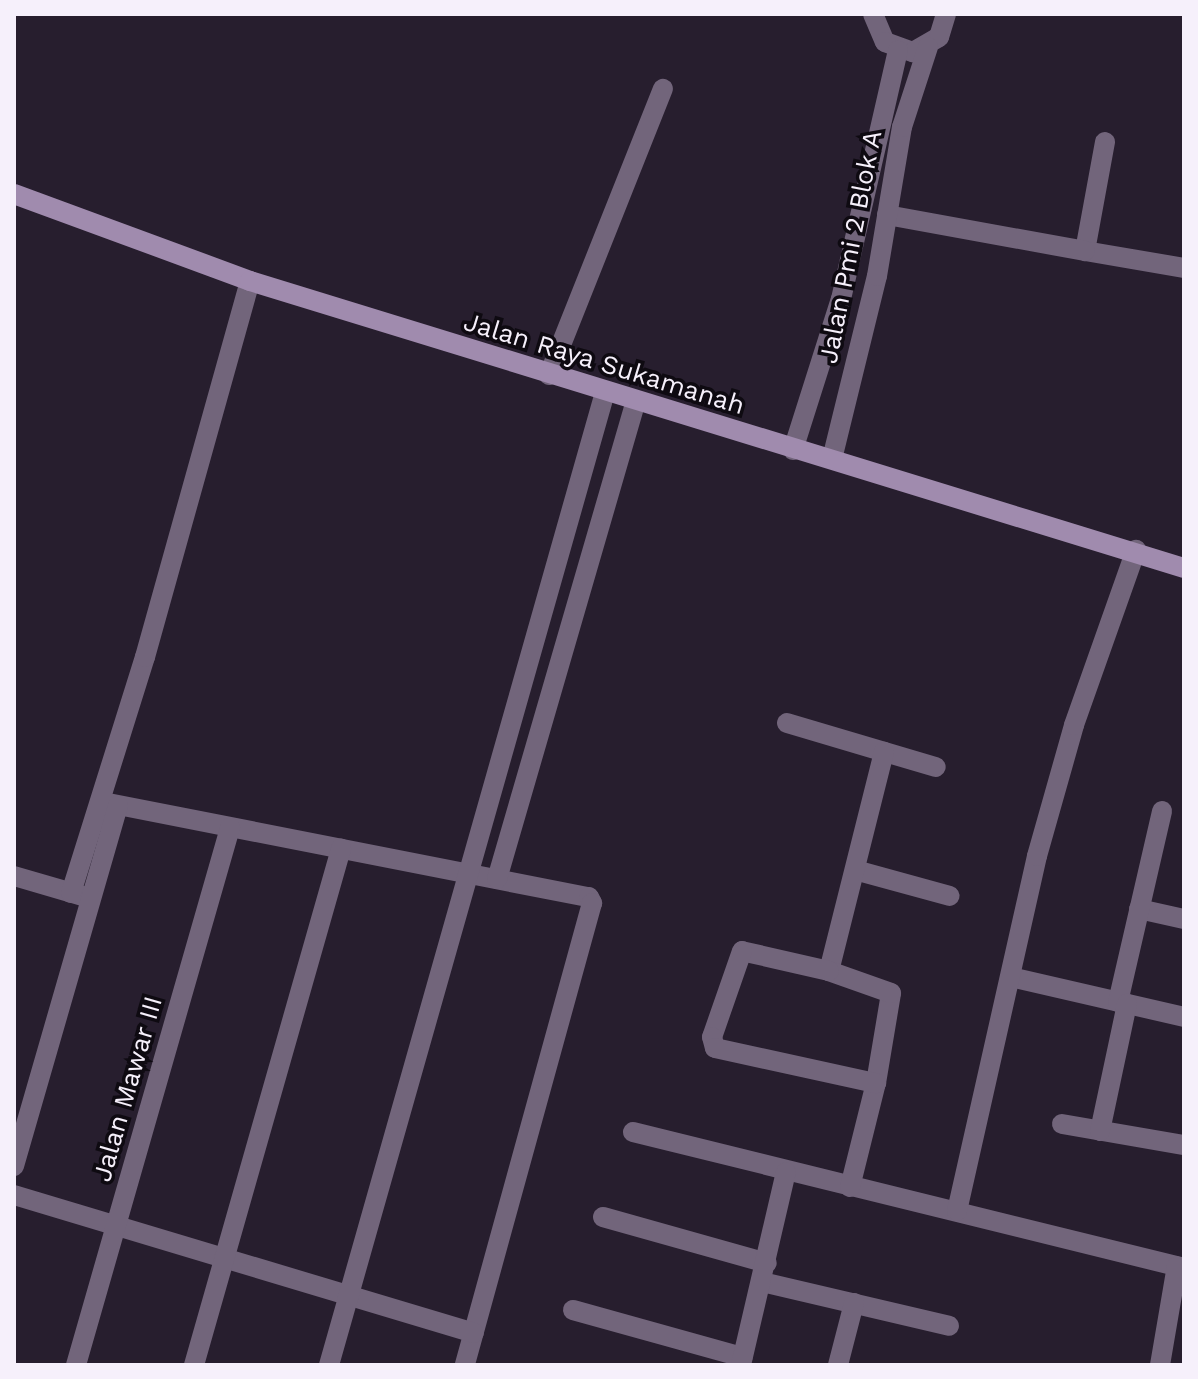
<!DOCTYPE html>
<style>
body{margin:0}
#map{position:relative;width:1198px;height:1379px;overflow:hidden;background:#271e2e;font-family:"Work Sans",sans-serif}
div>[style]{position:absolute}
.street>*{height:20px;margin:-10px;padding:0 10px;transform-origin:10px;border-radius:10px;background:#72657b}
.secondary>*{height:20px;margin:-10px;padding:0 10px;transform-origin:10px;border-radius:10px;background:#a08bae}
span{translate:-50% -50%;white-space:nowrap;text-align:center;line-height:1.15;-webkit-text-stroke:7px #0e0a11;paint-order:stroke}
.street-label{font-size:26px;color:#f6f0fb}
.frame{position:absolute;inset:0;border:16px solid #f6f0fb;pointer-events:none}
</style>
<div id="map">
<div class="street">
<div style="left:873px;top:14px;width:30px;rotate:67deg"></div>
<div style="left:885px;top:42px;width:30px;rotate:20deg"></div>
<div style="left:913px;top:52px;width:30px;rotate:-30deg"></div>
<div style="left:939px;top:37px;width:24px;rotate:-73deg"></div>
<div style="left:1105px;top:142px;width:111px;rotate:100.4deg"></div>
<div style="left:1085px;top:251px;width:100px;rotate:9.7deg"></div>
<div style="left:887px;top:215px;width:201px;rotate:10.3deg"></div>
<div style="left:549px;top:375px;width:308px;rotate:-68.3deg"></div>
<div style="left:793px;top:450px;width:158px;rotate:-72.4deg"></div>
<div style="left:841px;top:299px;width:255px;rotate:-77.1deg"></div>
<div style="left:832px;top:459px;width:188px;rotate:-76.2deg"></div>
<div style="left:877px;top:276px;width:151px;rotate:-80.5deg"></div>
<div style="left:902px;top:127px;width:84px;rotate:-72deg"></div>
<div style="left:787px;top:723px;width:155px;rotate:16.5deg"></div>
<div style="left:103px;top:802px;width:495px;rotate:11.1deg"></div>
<div style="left:589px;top:897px;width:7px;rotate:63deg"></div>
<div style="left:592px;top:903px;width:479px;rotate:105.4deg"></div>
<div style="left:855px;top:870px;width:98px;rotate:15.3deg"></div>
<div style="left:14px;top:876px;width:72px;rotate:16.2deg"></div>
<div style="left:497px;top:879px;width:498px;rotate:-73.8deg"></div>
<div style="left:71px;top:893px;width:247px;rotate:-72.6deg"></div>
<div style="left:145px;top:657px;width:390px;rotate:-74.4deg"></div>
<div style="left:1139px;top:909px;width:46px;rotate:12.5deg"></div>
<div style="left:829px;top:971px;width:226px;rotate:-75.9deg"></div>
<div style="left:1011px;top:977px;width:178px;rotate:13deg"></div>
<div style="left:1118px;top:1002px;width:196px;rotate:-77deg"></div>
<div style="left:1062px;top:1124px;width:124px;rotate:9.8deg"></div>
<div style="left:1100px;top:1131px;width:130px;rotate:-78deg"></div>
<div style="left:633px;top:1132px;width:568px;rotate:13.86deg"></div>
<div style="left:14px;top:1166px;width:375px;rotate:-73.9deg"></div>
<div style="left:850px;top:1187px;width:107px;rotate:-76deg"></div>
<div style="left:876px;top:1083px;width:91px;rotate:-80.5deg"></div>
<div style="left:891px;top:993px;width:66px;rotate:-160.5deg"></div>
<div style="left:829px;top:971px;width:89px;rotate:-167.1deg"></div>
<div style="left:742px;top:951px;width:91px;rotate:109.2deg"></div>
<div style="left:712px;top:1037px;width:11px;rotate:75deg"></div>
<div style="left:715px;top:1048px;width:165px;rotate:12.3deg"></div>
<div style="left:14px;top:1195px;width:480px;rotate:16.7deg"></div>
<div style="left:957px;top:1211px;width:364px;rotate:-77.3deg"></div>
<div style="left:1037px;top:856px;width:136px;rotate:-74.2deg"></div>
<div style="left:1074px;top:725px;width:186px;rotate:-70.5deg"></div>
<div style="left:603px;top:1217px;width:170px;rotate:15.7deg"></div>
<div style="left:762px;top:1282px;width:192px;rotate:13.2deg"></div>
<div style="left:573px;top:1310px;width:176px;rotate:15.5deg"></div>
<div style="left:76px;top:1365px;width:559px;rotate:-74deg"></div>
<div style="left:194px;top:1365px;width:537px;rotate:-74.1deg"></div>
<div style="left:329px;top:1365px;width:1011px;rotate:-74.16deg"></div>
<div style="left:741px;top:1365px;width:198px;rotate:-76.9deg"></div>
<div style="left:838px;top:1365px;width:64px;rotate:-75.5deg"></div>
<div style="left:1160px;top:1365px;width:100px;rotate:-80.3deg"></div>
</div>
<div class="secondary">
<div style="left:14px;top:194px;width:252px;rotate:20.2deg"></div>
<div style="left:250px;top:281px;width:977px;rotate:17.08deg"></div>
</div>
<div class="street-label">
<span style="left:851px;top:247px;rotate:-79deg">Jalan Pmi 2 Blok A</span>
<span style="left:604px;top:364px;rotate:17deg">Jalan Raya Sukamanah</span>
<span style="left:128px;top:1089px;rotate:-74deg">Jalan Mawar III</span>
</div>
<div class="frame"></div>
</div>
